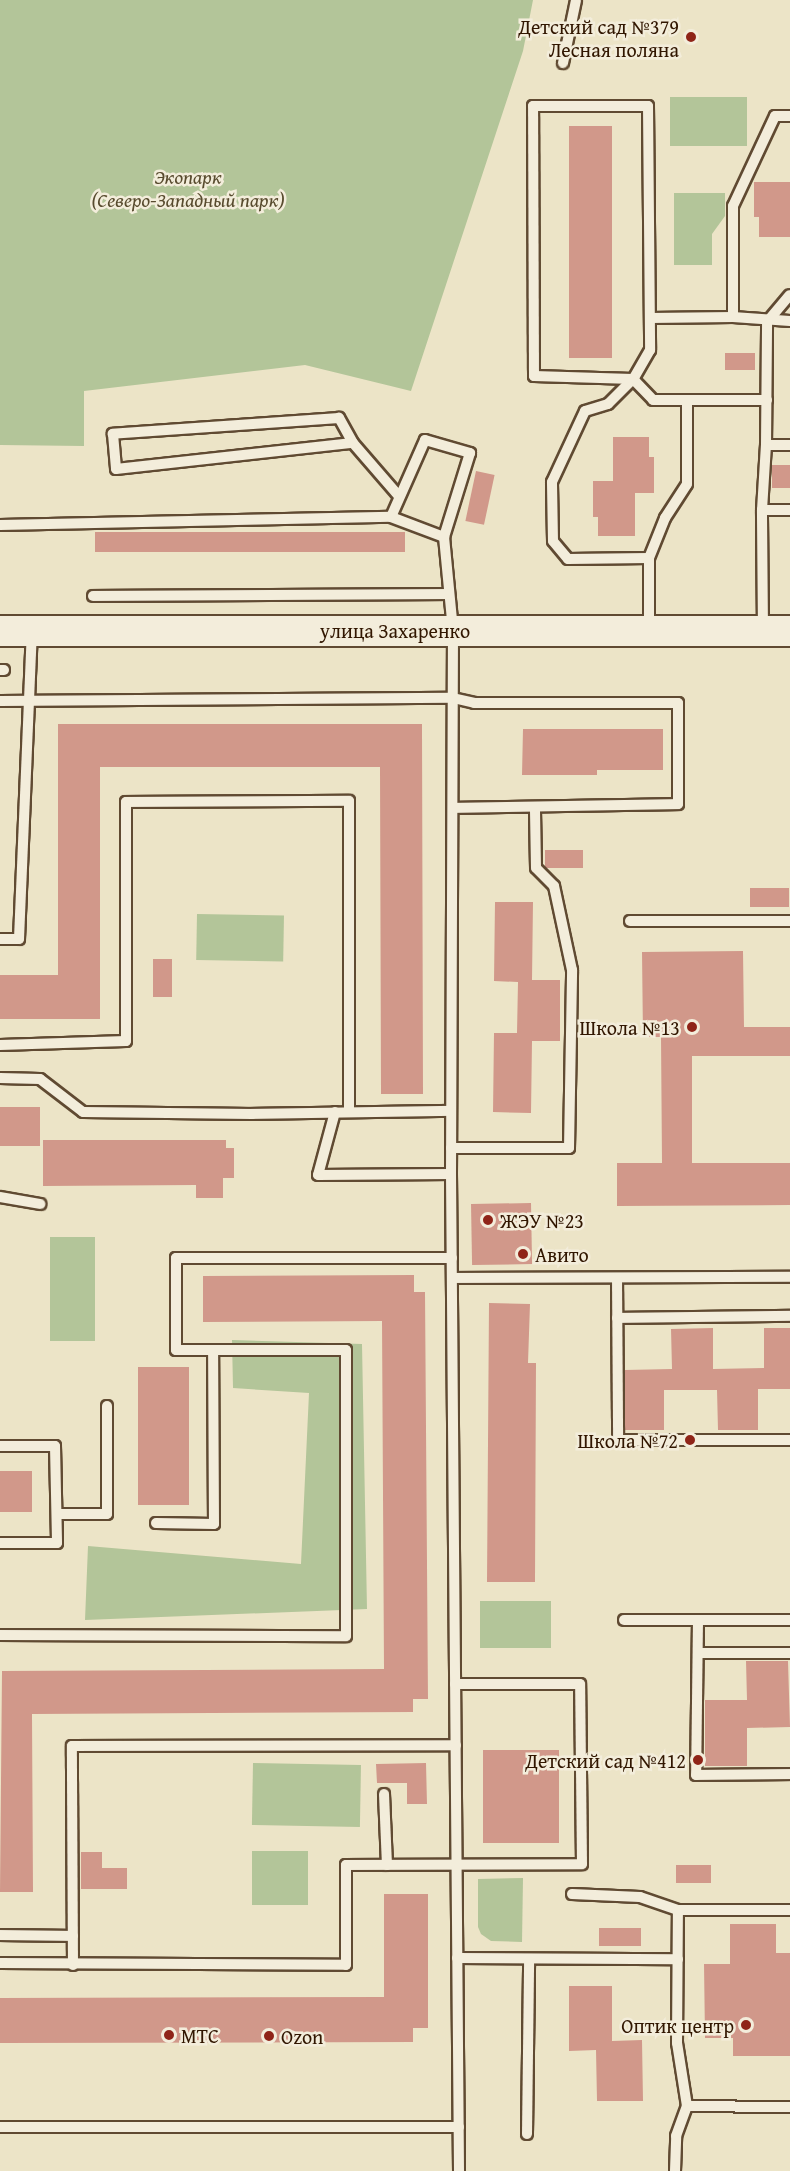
<!DOCTYPE html>
<meta charset="utf-8">
<style>
body{margin:0}
#map{position:relative;width:790px;height:2171px;overflow:hidden;background:#ece4c7;font-family:"Gentium Book Plus",serif}
div>[style]{position:absolute}
.green>*{inset:0;background:#b3c599;transform-origin:0 0}
.building>*{inset:0;background:#d1988a;transform-origin:0 0}
.roads{filter:drop-shadow(2px 0 #604a32) drop-shadow(-2px 0 #604a32) drop-shadow(0 2px #604a32) drop-shadow(0 -2px #604a32)}
.lane>*{height:10px;margin:-5px;padding:0 5px;transform-origin:5px;border-radius:5px;background:#f3eddb}
.secondary>*{height:30px;margin:-15px;padding:0 15px;transform-origin:15px;border-radius:15px;background:#f3eddb}
.dots>*{width:16px;height:16px;translate:-50% -50%;box-sizing:border-box;border:3px solid #f3eddb;border-radius:50%}
span{translate:-50% -50%;white-space:nowrap;text-align:center;line-height:1.15;-webkit-text-stroke:5px #f3eddb;paint-order:stroke}
.poi-label{font-size:20px;color:#311600}
.right{translate:-100% -50%;text-align:right}
.left{translate:0 -50%;text-align:left}
.park-label{font-size:20px;color:#584b2e;font-style:italic}
.street-label{font-size:20px;color:#311600}
</style>
<div id="map">
<div class="green">
<div style="clip-path:polygon(0 0,533px 0,523px 51px,411px 391px,305px 365px,84px 391px,84px 446px,0 445px)"></div>
<div style="left:747px;top:97px;width:49px;height:77px;rotate:90deg"></div>
<div style="clip-path:polygon(674px 193px,725px 193px,725px 216px,712px 234px,712px 265px,674px 265px)"></div>
<div style="left:197px;top:914px;width:87px;height:46px;rotate:1deg"></div>
<div style="left:50px;top:1237px;width:45px;height:104px"></div>
<div style="clip-path:polygon(232px 1340px,362px 1344px,367px 1609px,85px 1620px,88px 1546px,301px 1564px,309px 1393px,233px 1388px)"></div>
<div style="left:480px;top:1601px;width:71px;height:47px"></div>
<div style="left:253px;top:1763px;width:108px;height:62px;rotate:1deg"></div>
<div style="left:252px;top:1851px;width:56px;height:54px"></div>
<div style="clip-path:polygon(523px 1878px,522px 1942px,491px 1941px,481px 1934px,478px 1927px,478px 1879px)"></div>
</div>
<div class="building">
<div style="left:569px;top:126px;width:43px;height:232px"></div>
<div style="clip-path:polygon(754px 182px,790px 182px,790px 237px,759px 237px,759px 217px,754px 217px)"></div>
<div style="left:725px;top:353px;width:30px;height:17px"></div>
<div style="clip-path:polygon(613px 437px,649px 437px,649px 457px,654px 457px,654px 493px,635px 493px,635px 536px,598px 536px,598px 517px,593px 517px,593px 481px,613px 481px)"></div>
<div style="left:772px;top:465px;width:18px;height:23px"></div>
<div style="left:476px;top:471px;width:19px;height:51px;rotate:12deg"></div>
<div style="left:405px;top:532px;width:20px;height:310px;rotate:90deg"></div>
<div style="clip-path:polygon(58px 724px,422px 724px,423px 1094px,381px 1094px,380px 767px,100px 767px,100px 1019px,0 1019px,0 975px,58px 975px)"></div>
<div style="clip-path:polygon(523px 729px,663px 729px,663px 770px,597px 770px,597px 775px,522px 775px)"></div>
<div style="left:545px;top:850px;width:38px;height:18px"></div>
<div style="left:750px;top:888px;width:39px;height:19px"></div>
<div style="clip-path:polygon(495px 902px,533px 902px,532px 980px,560px 980px,560px 1041px,532px 1041px,531px 1113px,493px 1112px,494px 1033px,517px 1033px,518px 982px,494px 981px)"></div>
<div style="clip-path:polygon(743px 951px,744px 1027px,790px 1027px,790px 1056px,692px 1056px,692px 1163px,790px 1163px,790px 1205px,617px 1206px,617px 1163px,662px 1163px,661px 1037px,643px 1037px,642px 952px)"></div>
<div style="left:153px;top:959px;width:19px;height:38px"></div>
<div style="left:0;top:1107px;width:40px;height:39px"></div>
<div style="clip-path:polygon(43px 1140px,226px 1140px,226px 1148px,234px 1148px,234px 1178px,223px 1178px,223px 1198px,196px 1198px,196px 1185px,43px 1186px)"></div>
<div style="left:531px;top:1203px;width:61px;height:60px;rotate:89deg"></div>
<div style="clip-path:polygon(414px 1275px,414px 1292px,425px 1292px,428px 1699px,413px 1699px,413px 1712px,32px 1714px,33px 1892px,0 1892px,2px 1671px,384px 1669px,382px 1321px,203px 1322px,203px 1276px)"></div>
<div style="clip-path:polygon(489px 1303px,530px 1304px,528px 1363px,536px 1363px,535px 1582px,487px 1582px)"></div>
<div style="clip-path:polygon(713px 1328px,713px 1369px,764px 1368px,764px 1328px,790px 1328px,790px 1389px,758px 1389px,758px 1430px,718px 1430px,717px 1390px,664px 1390px,664px 1430px,625px 1430px,625px 1370px,672px 1369px,671px 1329px)"></div>
<div style="left:138px;top:1367px;width:51px;height:138px"></div>
<div style="left:0;top:1471px;width:32px;height:41px"></div>
<div style="clip-path:polygon(746px 1661px,788px 1661px,790px 1727px,747px 1728px,747px 1766px,705px 1766px,705px 1700px,747px 1700px)"></div>
<div style="left:483px;top:1750px;width:76px;height:93px"></div>
<div style="clip-path:polygon(426px 1763px,427px 1804px,407px 1804px,407px 1783px,377px 1783px,376px 1764px)"></div>
<div style="clip-path:polygon(81px 1852px,102px 1852px,102px 1868px,127px 1868px,127px 1889px,81px 1889px)"></div>
<div style="left:676px;top:1865px;width:35px;height:18px"></div>
<div style="clip-path:polygon(384px 1894px,428px 1894px,428px 2028px,413px 2028px,413px 2042px,0 2043px,0 1998px,384px 1997px)"></div>
<div style="clip-path:polygon(730px 1924px,776px 1924px,776px 1953px,790px 1953px,790px 2056px,733px 2056px,733px 2038px,705px 2038px,704px 1964px,730px 1964px)"></div>
<div style="left:599px;top:1928px;width:42px;height:18px"></div>
<div style="clip-path:polygon(569px 1986px,612px 1986px,612px 2041px,642px 2040px,643px 2101px,597px 2101px,596px 2050px,569px 2051px)"></div>
</div>
<div class="roads">
<div class="lane">
<div style="left:563px;top:63px;width:64px;rotate:-78.3deg"></div>
<div style="left:733px;top:317px;width:111px;rotate:-90deg"></div>
<div style="left:733px;top:206px;width:99px;rotate:-65deg"></div>
<div style="left:775px;top:116px;width:15px"></div>
<div style="left:650px;top:318px;width:83px;rotate:-0.7deg"></div>
<div style="left:733px;top:317px;width:57px;rotate:4deg"></div>
<div style="left:353px;top:443px;width:29px;rotate:-119deg"></div>
<div style="left:339px;top:418px;width:227px;rotate:176deg"></div>
<div style="left:113px;top:434px;width:35px;rotate:85deg"></div>
<div style="left:116px;top:469px;width:238px;rotate:-6.3deg"></div>
<div style="left:353px;top:443px;width:69px;rotate:49.1deg"></div>
<div style="left:766px;top:445px;width:24px"></div>
<div style="left:762px;top:510px;width:28px"></div>
<div style="left:391px;top:517px;width:57px;rotate:20.7deg"></div>
<div style="left:0;top:525px;width:391px;rotate:-1.2deg"></div>
<div style="left:391px;top:517px;width:84px;rotate:-66.2deg"></div>
<div style="left:425px;top:440px;width:47px;rotate:16.1deg"></div>
<div style="left:470px;top:453px;width:88px;rotate:107.2deg"></div>
<div style="left:444px;top:537px;width:93px;rotate:84.5deg"></div>
<div style="left:453px;top:630px;width:544px;rotate:90.21deg"></div>
<div style="left:451px;top:1174px;width:997px;rotate:89.54deg"></div>
<div style="left:649px;top:558px;width:81px;rotate:179.3deg"></div>
<div style="left:568px;top:559px;width:23px;rotate:-130deg"></div>
<div style="left:553px;top:541px;width:59px;rotate:-91deg"></div>
<div style="left:552px;top:482px;width:78px;rotate:-65.1deg"></div>
<div style="left:585px;top:411px;width:24px;rotate:-17deg"></div>
<div style="left:608px;top:404px;width:35px;rotate:-45deg"></div>
<div style="left:633px;top:379px;width:99px;rotate:-178.3deg"></div>
<div style="left:534px;top:376px;width:270px;rotate:-90.2deg"></div>
<div style="left:533px;top:106px;width:115px"></div>
<div style="left:648px;top:106px;width:244px;rotate:89.5deg"></div>
<div style="left:650px;top:350px;width:34px;rotate:120deg"></div>
<div style="left:633px;top:379px;width:29px;rotate:46deg"></div>
<div style="left:653px;top:400px;width:114px"></div>
<div style="left:93px;top:596px;width:354px;rotate:-0.3deg"></div>
<div style="left:649px;top:628px;width:70px;rotate:-90deg"></div>
<div style="left:649px;top:558px;width:43px;rotate:-68.2deg"></div>
<div style="left:665px;top:518px;width:40px;rotate:-57.1deg"></div>
<div style="left:687px;top:484px;width:83px;rotate:-90deg"></div>
<div style="left:763px;top:631px;width:121px;rotate:-90.5deg"></div>
<div style="left:762px;top:510px;width:65px;rotate:-86.5deg"></div>
<div style="left:766px;top:445px;width:123px;rotate:-89.5deg"></div>
<div style="left:767px;top:322px;width:35px;rotate:-50deg"></div>
<div style="left:0;top:670px;width:4px"></div>
<div style="left:0;top:701px;width:453px;rotate:-0.4deg"></div>
<div style="left:453px;top:698px;width:22px;rotate:13deg"></div>
<div style="left:474px;top:703px;width:204px"></div>
<div style="left:678px;top:703px;width:101px;rotate:90deg"></div>
<div style="left:678px;top:804px;width:225px;rotate:179deg"></div>
<div style="left:630px;top:921px;width:160px"></div>
<div style="left:0;top:939px;width:19px"></div>
<div style="left:19px;top:939px;width:305px;rotate:-87.6deg"></div>
<div style="left:0;top:1045px;width:126px;rotate:-1.8deg"></div>
<div style="left:126px;top:1041px;width:239px;rotate:-90deg"></div>
<div style="left:126px;top:802px;width:223px;rotate:-0.3deg"></div>
<div style="left:349px;top:801px;width:311px;rotate:90deg"></div>
<div style="left:0;top:1078px;width:40px;rotate:1.4deg"></div>
<div style="left:40px;top:1079px;width:54px;rotate:37.5deg"></div>
<div style="left:83px;top:1112px;width:169px;rotate:0.7deg"></div>
<div style="left:252px;top:1114px;width:199px;rotate:-0.9deg"></div>
<div style="left:335px;top:1112px;width:65px;rotate:105.1deg"></div>
<div style="left:318px;top:1175px;width:133px;rotate:-0.4deg"></div>
<div style="left:451px;top:1148px;width:118px"></div>
<div style="left:569px;top:1148px;width:178px;rotate:-89deg"></div>
<div style="left:572px;top:970px;width:86px;rotate:-102.1deg"></div>
<div style="left:554px;top:886px;width:25px;rotate:-135deg"></div>
<div style="left:536px;top:868px;width:60px;rotate:-91deg"></div>
<div style="left:0;top:1197px;width:41px;rotate:9.9deg"></div>
<div style="left:452px;top:1278px;width:338px;rotate:-0.2deg"></div>
<div style="left:617px;top:1278px;width:162px;rotate:89.6deg"></div>
<div style="left:618px;top:1440px;width:172px"></div>
<div style="left:617px;top:1318px;width:173px;rotate:-0.7deg"></div>
<div style="left:0;top:1446px;width:55px"></div>
<div style="left:55px;top:1446px;width:97px;rotate:88.8deg"></div>
<div style="left:57px;top:1543px;width:57px;rotate:180deg"></div>
<div style="left:57px;top:1514px;width:50px"></div>
<div style="left:107px;top:1514px;width:108px;rotate:-90deg"></div>
<div style="left:156px;top:1523px;width:58px;rotate:1deg"></div>
<div style="left:214px;top:1524px;width:174px;rotate:-90.3deg"></div>
<div style="left:624px;top:1620px;width:166px"></div>
<div style="left:698px;top:1620px;width:155px;rotate:90.7deg"></div>
<div style="left:696px;top:1775px;width:94px;rotate:-0.6deg"></div>
<div style="left:0;top:1635px;width:346px;rotate:0.2deg"></div>
<div style="left:346px;top:1636px;width:286px;rotate:-90deg"></div>
<div style="left:346px;top:1350px;width:170px;rotate:180deg"></div>
<div style="left:176px;top:1350px;width:92px;rotate:-90deg"></div>
<div style="left:176px;top:1258px;width:276px"></div>
<div style="left:698px;top:1653px;width:92px"></div>
<div style="left:384px;top:1794px;width:71px;rotate:87.6deg"></div>
<div style="left:572px;top:1894px;width:68px;rotate:2.5deg"></div>
<div style="left:640px;top:1897px;width:40px;rotate:18.9deg"></div>
<div style="left:0;top:1935px;width:73px;rotate:0.8deg"></div>
<div style="left:457px;top:1958px;width:221px;rotate:0.3deg"></div>
<div style="left:0;top:1963px;width:346px;rotate:0.3deg"></div>
<div style="left:346px;top:1965px;width:100px;rotate:-90deg"></div>
<div style="left:346px;top:1865px;width:236px;rotate:-0.2deg"></div>
<div style="left:582px;top:1864px;width:180px;rotate:-90.6deg"></div>
<div style="left:580px;top:1684px;width:125px;rotate:180deg"></div>
<div style="left:73px;top:1965px;width:219px;rotate:-90.3deg"></div>
<div style="left:72px;top:1746px;width:384px;rotate:-0.1deg"></div>
<div style="left:687px;top:2106px;width:64px;rotate:-99deg"></div>
<div style="left:677px;top:2043px;width:133px;rotate:-89.6deg"></div>
<div style="left:678px;top:1910px;width:112px"></div>
<div style="left:0;top:2127px;width:459px"></div>
<div style="left:527px;top:2134px;width:175px;rotate:-89.3deg"></div>
<div style="left:675px;top:2171px;width:35px;rotate:-88deg"></div>
<div style="left:676px;top:2136px;width:32px;rotate:-70deg"></div>
<div style="left:687px;top:2106px;width:103px;rotate:0.6deg"></div>
</div>
<div class="secondary">
<div style="left:0;top:631px;width:790px"></div>
</div>
</div>
<div class="dots">
<div style="left:691px;top:37px;background:#8f2418"></div>
<div style="left:692px;top:1027px;background:#8f2418"></div>
<div style="left:488px;top:1220px;background:#8f2418"></div>
<div style="left:523px;top:1254px;background:#8f2418"></div>
<div style="left:690px;top:1440px;background:#8f2418"></div>
<div style="left:698px;top:1760px;background:#8f2418"></div>
<div style="left:746px;top:2025px;background:#8f2418"></div>
<div style="left:169px;top:2035px;background:#8f2418"></div>
<div style="left:269px;top:2036px;background:#8f2418"></div>
</div>
<div class="poi-label">
<span class="right" style="left:679px;top:38px">Детский сад №379<br>Лесная поляна</span>
<span class="right" style="left:680px;top:1027px">Школа №13</span>
<span class="left" style="left:500px;top:1220px">ЖЭУ №23</span>
<span class="left" style="left:535px;top:1254px">Авито</span>
<span class="right" style="left:678px;top:1440px">Школа №72</span>
<span class="right" style="left:686px;top:1760px">Детский сад №412</span>
<span class="right" style="left:734px;top:2025px">Оптик центр</span>
<span class="left" style="left:181px;top:2035px">МТС</span>
<span class="left" style="left:281px;top:2036px">Ozon</span>
</div>
<div class="park-label">
<span style="left:188px;top:188px">Экопарк<br>(Северо-Западный парк)</span>
</div>
<div class="street-label">
<span style="left:395px;top:630px">улица Захаренко</span>
</div>
</div>
